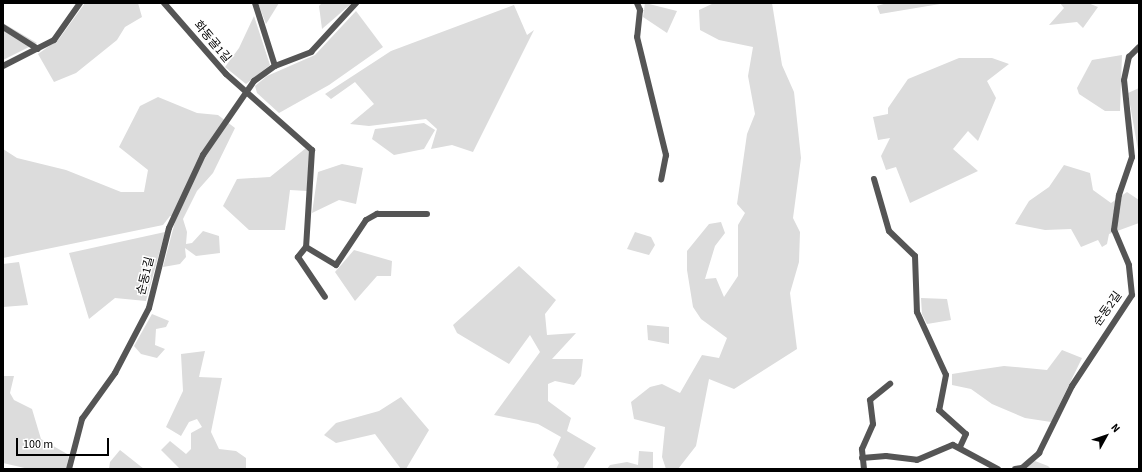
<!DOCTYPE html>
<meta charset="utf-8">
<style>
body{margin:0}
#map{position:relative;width:1142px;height:472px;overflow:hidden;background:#fff;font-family:"Source Sans 3","Noto Sans KR",sans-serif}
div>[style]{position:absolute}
.green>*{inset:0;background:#dcdcdc}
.street>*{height:6px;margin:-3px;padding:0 3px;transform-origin:3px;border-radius:3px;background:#555}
span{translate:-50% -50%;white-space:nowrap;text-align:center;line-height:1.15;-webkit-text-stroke:3px #fff;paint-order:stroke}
.street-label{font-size:12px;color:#000}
.frame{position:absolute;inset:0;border:4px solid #000;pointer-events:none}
.north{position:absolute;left:1086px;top:416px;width:40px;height:40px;-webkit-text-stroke:3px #fff;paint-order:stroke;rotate:50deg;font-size:11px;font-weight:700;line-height:16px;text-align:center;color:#000}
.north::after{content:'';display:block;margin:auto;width:14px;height:18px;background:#000;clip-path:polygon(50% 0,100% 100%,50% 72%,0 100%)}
.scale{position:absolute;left:16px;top:438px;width:93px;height:18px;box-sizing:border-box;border:2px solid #000;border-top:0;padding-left:5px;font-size:12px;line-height:14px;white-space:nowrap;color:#000;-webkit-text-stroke:3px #fff;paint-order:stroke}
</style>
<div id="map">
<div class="green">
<div style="clip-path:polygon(85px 3px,138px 3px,142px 17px,125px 27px,117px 40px,76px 73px,54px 82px,38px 54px,59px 39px)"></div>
<div style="clip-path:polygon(258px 3px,279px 3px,266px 24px)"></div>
<div style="clip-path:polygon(322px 3px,352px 3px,322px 29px,319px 6px)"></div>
<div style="clip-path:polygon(645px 3px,677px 11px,667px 33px,643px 17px)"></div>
<div style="clip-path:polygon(714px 3px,772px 3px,782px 65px,794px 92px,801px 158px,793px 218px,800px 232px,799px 262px,790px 293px,797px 349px,734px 389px,709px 379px,696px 446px,678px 469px,666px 469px,662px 457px,665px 427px,634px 419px,631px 402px,650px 387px,662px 384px,680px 393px,702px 355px,719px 358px,727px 338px,701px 319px,693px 307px,687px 270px,687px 251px,709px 224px,721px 222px,725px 233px,715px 246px,705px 279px,716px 278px,724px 297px,738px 276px,738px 225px,745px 213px,737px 204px,747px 134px,755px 114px,748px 76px,753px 47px,719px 40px,700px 30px,699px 10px)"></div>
<div style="clip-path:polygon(887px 3px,946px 3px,880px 14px,877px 6px)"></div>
<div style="clip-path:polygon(1060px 3px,1088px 3px,1098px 7px,1083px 28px,1077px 22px,1049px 25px,1064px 8px)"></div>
<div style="clip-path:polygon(514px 5px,527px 35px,534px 30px,473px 152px,452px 145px,431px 149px,437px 129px,426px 119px,369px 126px,350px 124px,374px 104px,355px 82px,331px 99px,325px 94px,391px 51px)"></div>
<div style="clip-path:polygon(356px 11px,383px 47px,329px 85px,279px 113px,257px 93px,255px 86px,267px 76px,315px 55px)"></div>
<div style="clip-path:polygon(254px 16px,270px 65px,246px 84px,225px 67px,239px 48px)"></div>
<div style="clip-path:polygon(3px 23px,37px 43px,3px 60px)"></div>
<div style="clip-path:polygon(1122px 55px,1120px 111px,1105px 111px,1079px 94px,1077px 88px,1092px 60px)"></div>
<div style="clip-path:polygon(959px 58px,992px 58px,1009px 64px,987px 81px,996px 98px,978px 141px,968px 131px,953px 149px,978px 171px,910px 203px,896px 167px,886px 170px,881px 156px,890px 138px,878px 140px,873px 117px,888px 114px,888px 108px,908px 79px)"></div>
<div style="clip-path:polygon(1139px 88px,1139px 149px,1138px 150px,1128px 93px)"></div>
<div style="clip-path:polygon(158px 97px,197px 113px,218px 115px,235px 128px,213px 173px,197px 191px,183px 219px,187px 232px,186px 244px,192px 243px,203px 231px,219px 236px,220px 253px,196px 256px,185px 248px,186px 257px,180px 264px,163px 267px,176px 218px,170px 216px,163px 225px,3px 258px,3px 149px,17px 158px,66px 170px,121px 192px,144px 192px,148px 170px,119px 147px,140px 106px)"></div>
<div style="clip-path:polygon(424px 123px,435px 130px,424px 149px,394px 155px,372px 139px,375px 129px)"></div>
<div style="clip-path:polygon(306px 148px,310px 150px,307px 191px,290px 190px,285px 230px,249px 230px,223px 206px,237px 179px,270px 177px)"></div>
<div style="clip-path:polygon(342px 164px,363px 168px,356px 204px,339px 200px,312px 213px,318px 172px)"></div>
<div style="clip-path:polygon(1064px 165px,1090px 173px,1093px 190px,1111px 203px,1127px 192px,1139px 200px,1139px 223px,1109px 234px,1107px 244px,1102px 247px,1098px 240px,1081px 247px,1071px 229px,1045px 230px,1015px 224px,1029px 201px,1049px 187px)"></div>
<div style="clip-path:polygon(165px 232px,146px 301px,115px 298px,89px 319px,69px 253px)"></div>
<div style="clip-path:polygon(635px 232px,651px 237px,655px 245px,649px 255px,627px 249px)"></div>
<div style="clip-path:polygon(354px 250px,392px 261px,391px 276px,377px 276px,355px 301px,335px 272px)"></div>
<div style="clip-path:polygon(19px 262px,28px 305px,3px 307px,3px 264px)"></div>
<div style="clip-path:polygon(519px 266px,556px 300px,545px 314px,547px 335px,576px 333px,552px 359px,583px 359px,581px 376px,574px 385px,555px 381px,548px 384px,548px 401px,571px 418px,567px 431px,596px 448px,583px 469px,556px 469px,559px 463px,553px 455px,561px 437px,538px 424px,494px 415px,540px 352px,530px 335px,509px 364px,457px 333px,453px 325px)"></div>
<div style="clip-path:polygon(921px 298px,947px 299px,951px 320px,927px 324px,922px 314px)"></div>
<div style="clip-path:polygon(152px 314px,169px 321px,166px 327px,156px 329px,155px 345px,165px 349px,157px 358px,141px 354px,134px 346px)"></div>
<div style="clip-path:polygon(647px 325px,669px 327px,669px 344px,648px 340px)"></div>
<div style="clip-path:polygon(1062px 350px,1082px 358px,1051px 422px,1025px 418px,992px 404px,971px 389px,952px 385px,952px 374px,977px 370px,1004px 366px,1047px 370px)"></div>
<div style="clip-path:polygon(205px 351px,199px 377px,222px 378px,211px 432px,219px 449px,236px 451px,246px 458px,246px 469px,180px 469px,161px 450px,170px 441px,186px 454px,191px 449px,191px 433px,202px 427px,197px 419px,189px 422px,181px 436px,166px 427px,183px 391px,181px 354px)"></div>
<div style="clip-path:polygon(3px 376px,14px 376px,10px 393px,14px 400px,32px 409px,41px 439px,69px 455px,66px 469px,29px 469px,3px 463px)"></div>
<div style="clip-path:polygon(401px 397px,429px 430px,406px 469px,401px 469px,375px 434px,336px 443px,324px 435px,336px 423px,379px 411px)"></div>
<div style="clip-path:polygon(120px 450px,144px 469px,109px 469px,110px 462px)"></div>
<div style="clip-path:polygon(639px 451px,653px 452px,653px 469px,607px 469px,610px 465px,627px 462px,638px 465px)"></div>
<div style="clip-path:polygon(1035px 461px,1048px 466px,1051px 469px,1024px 469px)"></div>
</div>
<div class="street">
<div style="left:164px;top:3px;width:94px;rotate:48.9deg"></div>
<div style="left:226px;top:74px;width:115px;rotate:41.5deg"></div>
<div style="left:312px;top:150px;width:97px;rotate:93.5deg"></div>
<div style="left:306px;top:247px;width:35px;rotate:31deg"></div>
<div style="left:336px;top:265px;width:54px;rotate:-56.3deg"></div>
<div style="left:366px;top:220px;width:13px;rotate:-29deg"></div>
<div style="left:377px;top:214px;width:50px"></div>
<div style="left:255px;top:3px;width:66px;rotate:72.4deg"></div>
<div style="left:637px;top:3px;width:8px;rotate:67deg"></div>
<div style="left:640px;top:10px;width:27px;rotate:96deg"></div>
<div style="left:637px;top:37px;width:122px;rotate:76.2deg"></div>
<div style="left:666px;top:155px;width:25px;rotate:101deg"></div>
<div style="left:3px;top:27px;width:41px;rotate:32.2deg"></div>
<div style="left:3px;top:66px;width:57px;rotate:-27deg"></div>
<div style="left:54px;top:40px;width:45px;rotate:-54.9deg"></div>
<div style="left:874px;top:179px;width:54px;rotate:73.9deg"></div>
<div style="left:889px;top:231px;width:36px;rotate:44deg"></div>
<div style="left:915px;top:256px;width:56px;rotate:88deg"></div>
<div style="left:917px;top:312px;width:69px;rotate:65.3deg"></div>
<div style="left:946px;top:375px;width:36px;rotate:101deg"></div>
<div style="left:939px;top:410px;width:36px;rotate:42deg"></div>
<div style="left:966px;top:434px;width:14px;rotate:115deg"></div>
<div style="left:306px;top:247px;width:13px;rotate:129deg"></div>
<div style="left:298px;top:257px;width:48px;rotate:56deg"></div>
<div style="left:862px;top:458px;width:24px;rotate:-5deg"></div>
<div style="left:886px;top:456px;width:31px;rotate:7deg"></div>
<div style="left:917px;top:460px;width:39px;rotate:-23deg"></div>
<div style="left:953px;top:445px;width:51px;rotate:28.1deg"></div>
<div style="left:69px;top:469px;width:52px;rotate:-75.4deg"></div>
<div style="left:82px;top:419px;width:57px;rotate:-54.3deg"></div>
<div style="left:115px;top:373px;width:73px;rotate:-62.4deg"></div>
<div style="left:149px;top:308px;width:82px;rotate:-76deg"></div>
<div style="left:169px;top:228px;width:81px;rotate:-65deg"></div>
<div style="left:203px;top:155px;width:90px;rotate:-55.4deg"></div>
<div style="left:254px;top:81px;width:26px;rotate:-36deg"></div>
<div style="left:275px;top:66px;width:39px;rotate:-21deg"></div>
<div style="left:311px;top:52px;width:67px;rotate:-47.4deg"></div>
<div style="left:864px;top:469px;width:20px;rotate:-96deg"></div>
<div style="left:862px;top:449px;width:27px;rotate:-66deg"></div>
<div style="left:873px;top:424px;width:24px;rotate:-97deg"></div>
<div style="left:870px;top:400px;width:26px;rotate:-39deg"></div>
<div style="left:1015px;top:469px;width:7px;rotate:-8deg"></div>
<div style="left:1022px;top:468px;width:23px;rotate:-41deg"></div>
<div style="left:1039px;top:453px;width:75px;rotate:-63.8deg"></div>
<div style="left:1072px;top:386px;width:109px;rotate:-56.6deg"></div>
<div style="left:1132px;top:295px;width:30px;rotate:-96deg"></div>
<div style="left:1129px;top:265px;width:38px;rotate:-113deg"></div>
<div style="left:1114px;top:230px;width:35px;rotate:-82deg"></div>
<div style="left:1119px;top:195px;width:40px;rotate:-71.1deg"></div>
<div style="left:1132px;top:157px;width:77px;rotate:-95.9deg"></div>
<div style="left:1124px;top:80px;width:24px;rotate:-78deg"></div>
<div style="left:1129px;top:57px;width:14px;rotate:-45deg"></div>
</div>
<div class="street-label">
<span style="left:212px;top:42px;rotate:50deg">화동골1길</span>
<span style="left:146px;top:276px;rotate:-76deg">순동1길</span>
<span style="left:1108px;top:309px;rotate:-54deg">순동2길</span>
</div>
<div class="frame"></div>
<div class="north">N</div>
<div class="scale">100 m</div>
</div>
